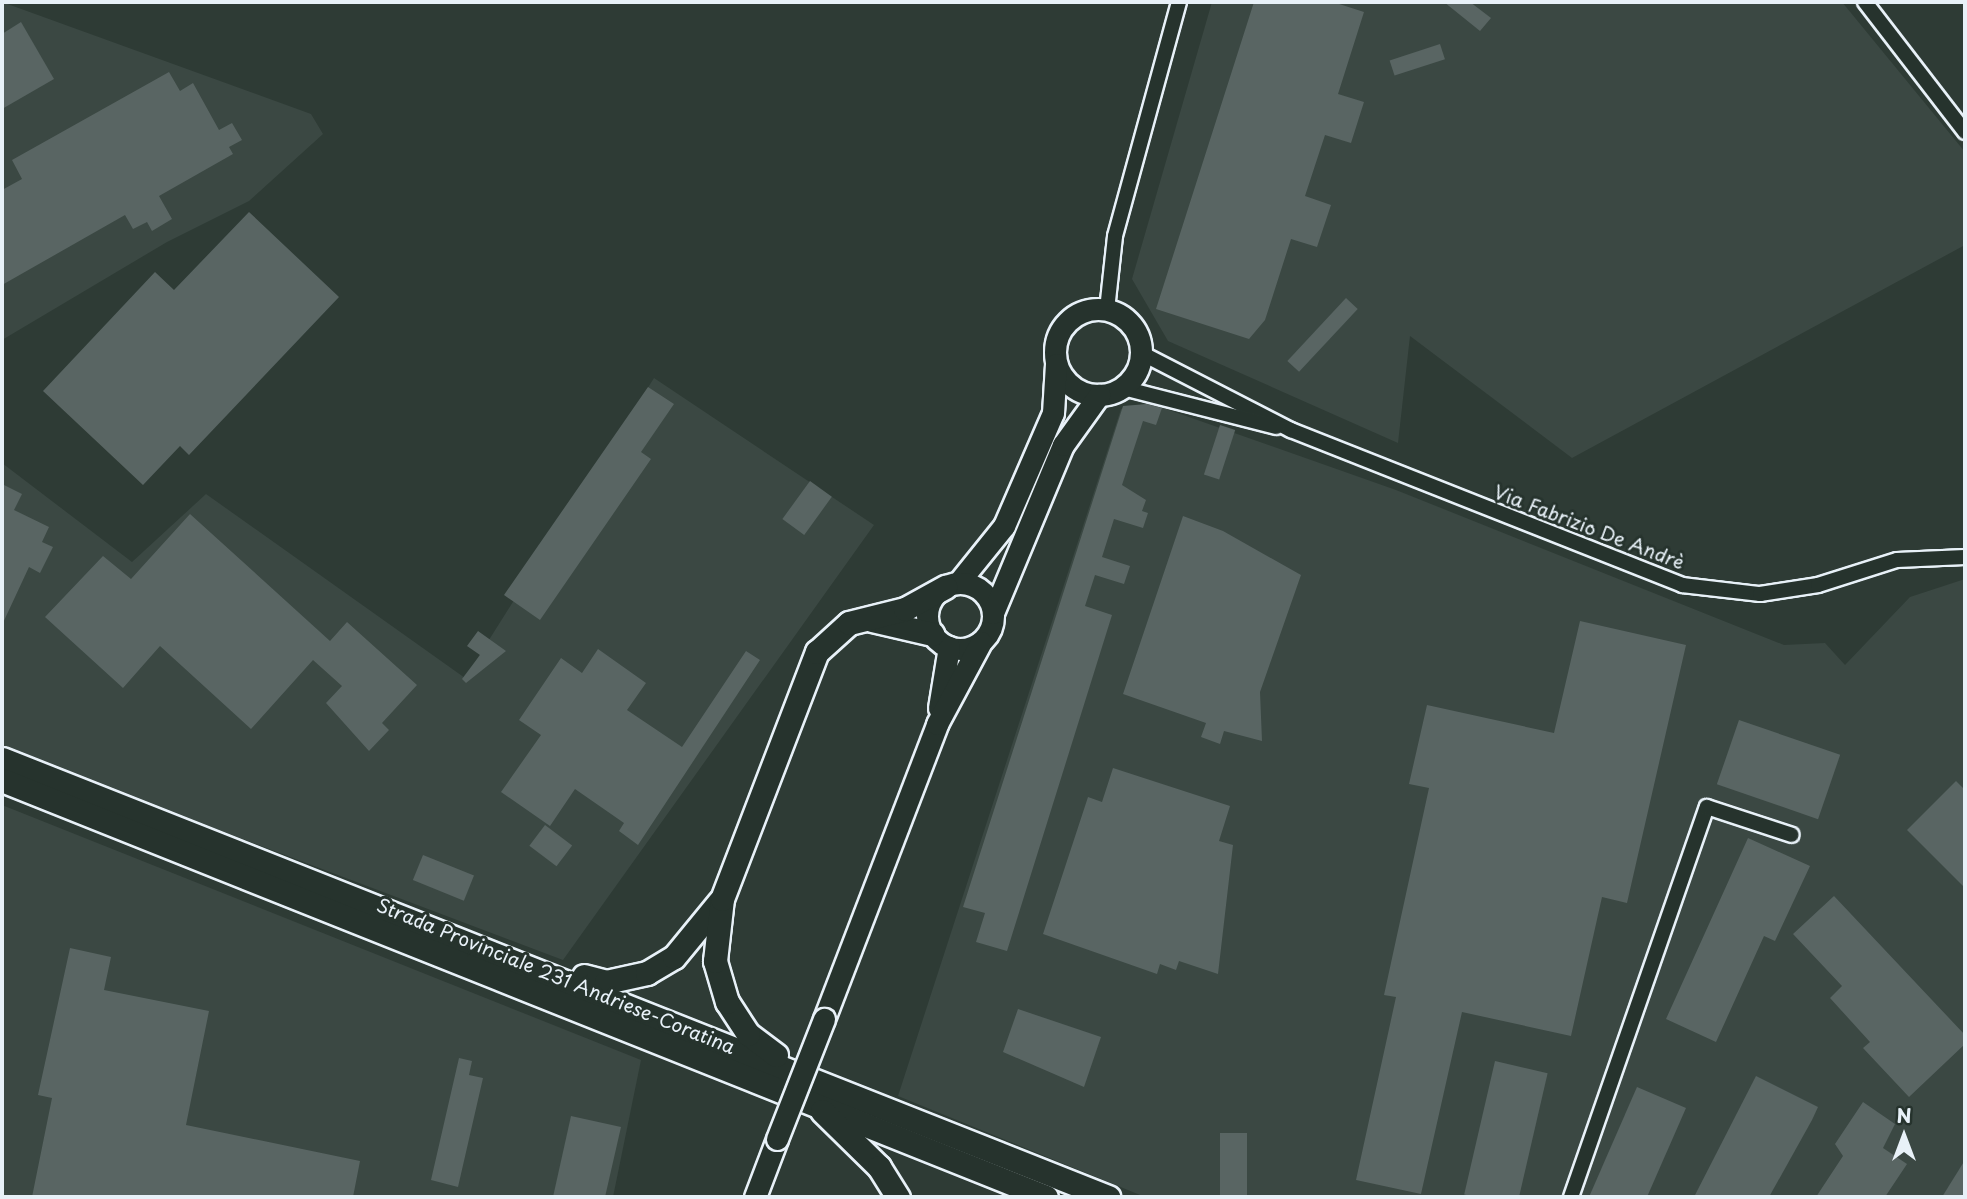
<!DOCTYPE html>
<meta charset="utf-8">
<style>
body{margin:0}
#map{position:relative;width:1967px;height:1199px;overflow:hidden;background:#2e3b35;font-family:"Playpen Sans",sans-serif}
div>[style]{position:absolute}
.built>*{inset:0;background:#3b4843}
.building>*{inset:0;background:#596563;transform-origin:0 0}
.roads{filter:drop-shadow(2px 0 #e8f1f8) drop-shadow(-2px 0 #e8f1f8) drop-shadow(0 2px #e8f1f8) drop-shadow(0 -2px #e8f1f8)}
.street>*{height:14px;margin:-7px;padding:0 7px;transform-origin:7px;border-radius:7px;background:#26332d}
.secondary>*{height:21px;margin:-10.5px;padding:0 10.5px;transform-origin:10.5px;border-radius:10.5px;background:#26332d}
.secondary>.ring{margin:-10.5px;padding:0;box-sizing:content-box;background:none;border:21px solid #26332d;border-radius:50%}
.primary>*{height:23px;margin:-11.5px;padding:0 11.5px;transform-origin:11.5px;border-radius:11.5px;background:#26332d}
.bridges{filter:drop-shadow(2px 0 #e8f1f8) drop-shadow(-2px 0 #e8f1f8) drop-shadow(0 2px #e8f1f8) drop-shadow(0 -2px #e8f1f8)}
.secondary-bridge>*{height:21px;margin:-10.5px;padding:0 10.5px;transform-origin:10.5px;border-radius:10.5px;background:#26332d}
span{translate:-50% -50%;white-space:nowrap;text-align:center;line-height:1.15;-webkit-text-stroke:6px #26332d;paint-order:stroke}
.street-label{font-size:19px;color:#e8f1f8}
.frame{position:absolute;inset:0;border:4px solid #e8f1f8;pointer-events:none}
.north{position:absolute;left:1869px;top:1101px;width:70px;height:70px;-webkit-text-stroke:5px #26332d;paint-order:stroke;rotate:0deg;font-size:19px;font-weight:700;line-height:28px;text-align:center;color:#e8f1f8}
.north::after{content:'';display:block;margin:auto;width:24px;height:32px;background:#e8f1f8;clip-path:polygon(50% 0,100% 100%,50% 72%,0 100%)}
</style>
<div id="map">
<div class="built">
<div style="clip-path:polygon(2px 2px,311px 114px,323px 134px,249px 201px,167px 242px,2px 340px)"></div>
<div style="clip-path:polygon(1212px 2px,1842px 2px,1965px 152px,1965px 245px,1572px 458px,1410px 336px,1398px 443px,1168px 341px,1132px 279px)"></div>
<div style="clip-path:polygon(654px 378px,874px 525px,563px 960px,2px 748px,2px 463px,132px 562px,206px 494px,465px 678px)"></div>
<div style="clip-path:polygon(1149px 403px,1396px 490px,1784px 645px,1825px 643px,1845px 665px,1910px 597px,1965px 579px,1965px 1197px,1145px 1197px,898px 1096px,1121px 409px)"></div>
<div style="clip-path:polygon(2px 805px,641px 1060px,613px 1197px,2px 1197px)"></div>
</div>
<div class="building">
<div style="clip-path:polygon(1254px 2px,1333px 2px,1364px 12px,1338px 94px,1364px 102px,1351px 143px,1325px 135px,1305px 196px,1331px 205px,1317px 247px,1291px 239px,1265px 320px,1249px 339px,1156px 309px)"></div>
<div style="clip-path:polygon(1444px 2px,1470px 2px,1491px 18px,1480px 31px)"></div>
<div style="clip-path:polygon(21px 22px,54px 79px,2px 109px,2px 34px)"></div>
<div style="left:1440px;top:44px;width:16px;height:53px;rotate:72deg"></div>
<div style="clip-path:polygon(169px 72px,180px 91px,193px 83px,219px 130px,232px 123px,242px 140px,229px 147px,233px 154px,159px 196px,172px 219px,152px 231px,147px 222px,133px 229px,125px 215px,2px 285px,2px 190px,22px 179px,12px 160px)"></div>
<div style="clip-path:polygon(249px 212px,339px 297px,189px 455px,180px 446px,143px 485px,43px 391px,155px 272px,174px 290px)"></div>
<div style="left:1346px;top:298px;width:16px;height:86px;rotate:43deg"></div>
<div style="clip-path:polygon(648px 387px,674px 404px,641px 452px,651px 459px,540px 620px,504px 595px)"></div>
<div style="clip-path:polygon(1147px 404px,1162px 408px,1156px 425px,1143px 421px,1122px 485px,1146px 500px,1142px 511px,1148px 513px,1143px 528px,1114px 519px,1102px 557px,1130px 566px,1124px 584px,1095px 575px,1085px 606px,1112px 615px,1007px 951px,976px 942px,985px 913px,963px 907px,1123px 406px)"></div>
<div style="left:1220px;top:425px;width:16px;height:52px;rotate:18deg"></div>
<div style="left:810px;top:481px;width:27px;height:47px;rotate:36deg"></div>
<div style="clip-path:polygon(2px 484px,22px 494px,14px 510px,49px 527px,42px 542px,53px 547px,40px 573px,29px 567px,2px 625px)"></div>
<div style="clip-path:polygon(190px 514px,330px 641px,347px 622px,417px 685px,382px 723px,389px 730px,369px 751px,326px 703px,342px 686px,313px 660px,251px 729px,160px 646px,123px 688px,45px 617px,103px 556px,131px 579px)"></div>
<div style="clip-path:polygon(1183px 516px,1223px 531px,1301px 575px,1260px 692px,1262px 741px,1224px 731px,1220px 744px,1201px 737px,1206px 723px,1123px 694px)"></div>
<div style="clip-path:polygon(1580px 621px,1686px 645px,1627px 903px,1602px 897px,1571px 1036px,1462px 1012px,1421px 1194px,1356px 1180px,1396px 997px,1384px 995px,1429px 788px,1409px 784px,1427px 705px,1554px 733px)"></div>
<div style="clip-path:polygon(478px 631px,506px 651px,466px 683px,462px 679px,480px 655px,467px 646px)"></div>
<div style="clip-path:polygon(598px 649px,646px 683px,627px 710px,682px 747px,746px 651px,760px 660px,638px 845px,619px 831px,624px 823px,575px 789px,550px 826px,501px 792px,541px 735px,519px 720px,561px 658px,582px 673px)"></div>
<div style="left:1739px;top:720px;width:107px;height:68px;rotate:19deg"></div>
<div style="clip-path:polygon(1113px 768px,1230px 806px,1219px 841px,1233px 845px,1218px 974px,1179px 961px,1176px 970px,1160px 964px,1157px 974px,1043px 934px,1088px 797px,1102px 802px)"></div>
<div style="clip-path:polygon(1956px 781px,1965px 790px,1965px 888px,1907px 830px)"></div>
<div style="left:545px;top:825px;width:34px;height:26px;rotate:37deg"></div>
<div style="clip-path:polygon(1748px 838px,1810px 866px,1775px 941px,1764px 936px,1716px 1042px,1666px 1019px)"></div>
<div style="left:423px;top:855px;width:55px;height:27px;rotate:22deg"></div>
<div style="clip-path:polygon(1834px 896px,1965px 1035px,1965px 1044px,1909px 1097px,1863px 1048px,1870px 1042px,1830px 998px,1842px 986px,1793px 934px)"></div>
<div style="clip-path:polygon(70px 948px,111px 957px,104px 990px,209px 1011px,186px 1125px,360px 1161px,353px 1197px,32px 1197px,52px 1098px,38px 1095px)"></div>
<div style="clip-path:polygon(1018px 1009px,1101px 1037px,1084px 1087px,1003px 1052px)"></div>
<div style="clip-path:polygon(459px 1058px,472px 1061px,469px 1075px,483px 1078px,458px 1187px,431px 1180px)"></div>
<div style="left:1495px;top:1061px;width:54px;height:137px;rotate:13deg"></div>
<div style="clip-path:polygon(1756px 1076px,1818px 1107px,1812px 1120px,1769px 1197px,1694px 1197px)"></div>
<div style="clip-path:polygon(1637px 1087px,1686px 1108px,1647px 1197px,1589px 1197px)"></div>
<div style="clip-path:polygon(1863px 1102px,1895px 1124px,1883px 1148px,1907px 1164px,1885px 1197px,1816px 1197px,1843px 1156px,1835px 1144px)"></div>
<div style="clip-path:polygon(571px 1116px,621px 1127px,605px 1197px,553px 1197px)"></div>
<div style="left:1220px;top:1133px;width:27px;height:64px"></div>
<div style="clip-path:polygon(1965px 1160px,1965px 1197px,1942px 1197px)"></div>
</div>
<div class="roads">
<div class="street">
<div style="left:1865px;top:2px;width:164px;rotate:52.4deg"></div>
<div style="left:1107px;top:310px;width:74px;rotate:-83.8deg"></div>
<div style="left:1115px;top:236px;width:243px;rotate:-74.7deg"></div>
<div style="left:1141px;top:353px;width:169px;rotate:27.2deg"></div>
<div style="left:1291px;top:430px;width:421px;rotate:21.6deg"></div>
<div style="left:1682px;top:585px;width:79px;rotate:6.6deg"></div>
<div style="left:1760px;top:594px;width:59px;rotate:-8.8deg"></div>
<div style="left:1818px;top:585px;width:83px;rotate:-17.6deg"></div>
<div style="left:1897px;top:560px;width:68px;rotate:-2.5deg"></div>
<div style="left:1123px;top:388px;width:158px;rotate:14.3deg"></div>
<div style="left:1571px;top:1197px;width:413px;rotate:-70.8deg"></div>
<div style="left:1707px;top:807px;width:89px;rotate:18.2deg"></div>
</div>
<div class="secondary">
<div class="ring" style="left:1055px;top:309px;width:65px;height:65px"></div>
<div style="left:958px;top:583px;width:73px;rotate:-51.1deg"></div>
<div style="left:1004px;top:526px;width:123px;rotate:-66.6deg"></div>
<div style="left:1053px;top:413px;width:49px;rotate:-86.5deg"></div>
<div class="ring" style="left:927px;top:583px;width:45px;height:45px"></div>
<div style="left:993px;top:613px;width:182px;rotate:-67.4deg"></div>
<div style="left:1063px;top:445px;width:62px;rotate:-54.2deg"></div>
<div style="left:939px;top:708px;width:62px;rotate:-80.7deg"></div>
<div style="left:824px;top:1019px;width:316px;rotate:-69deg"></div>
<div style="left:937px;top:724px;width:93px;rotate:-61.8deg"></div>
<div style="left:755px;top:1197px;width:62px;rotate:-69.2deg"></div>
</div>
<div class="primary">
<div style="left:872px;top:620px;width:62px;rotate:13.1deg"></div>
<div style="left:2px;top:759px;width:1190px;rotate:21.6deg"></div>
<div style="left:2px;top:780px;width:1124px;rotate:21.77deg"></div>
<div style="left:584px;top:976px;width:23px;rotate:15deg"></div>
<div style="left:606px;top:982px;width:42px;rotate:-12.4deg"></div>
<div style="left:647px;top:973px;width:31px;rotate:-31deg"></div>
<div style="left:674px;top:957px;width:72px;rotate:-50.6deg"></div>
<div style="left:776px;top:1055px;width:35px;rotate:-143deg"></div>
<div style="left:748px;top:1034px;width:38px;rotate:-123deg"></div>
<div style="left:727px;top:1002px;width:43px;rotate:-106.3deg"></div>
<div style="left:715px;top:961px;width:62px;rotate:-83.6deg"></div>
<div style="left:722px;top:899px;width:265px;rotate:-69deg"></div>
<div style="left:817px;top:652px;width:43px;rotate:-42.2deg"></div>
<div style="left:849px;top:623px;width:58px;rotate:-14deg"></div>
<div style="left:905px;top:609px;width:46px;rotate:-28.8deg"></div>
<div style="left:822px;top:1111px;width:80px;rotate:44.5deg"></div>
<div style="left:879px;top:1167px;width:36px;rotate:58deg"></div>
</div>
</div>
<div class="bridges">
<div class="secondary-bridge">
<div style="left:777px;top:1139px;width:129px;rotate:-68.6deg"></div>
</div>
</div>
<div class="street-label">
<span style="left:1589px;top:527px;rotate:21deg">Via Fabrizio De Andrè</span>
<span style="left:556px;top:976px;rotate:22deg">Strada Provinciale 231 Andriese-Coratina</span>
</div>
<div class="frame"></div>
<div class="north">N</div>
</div>
